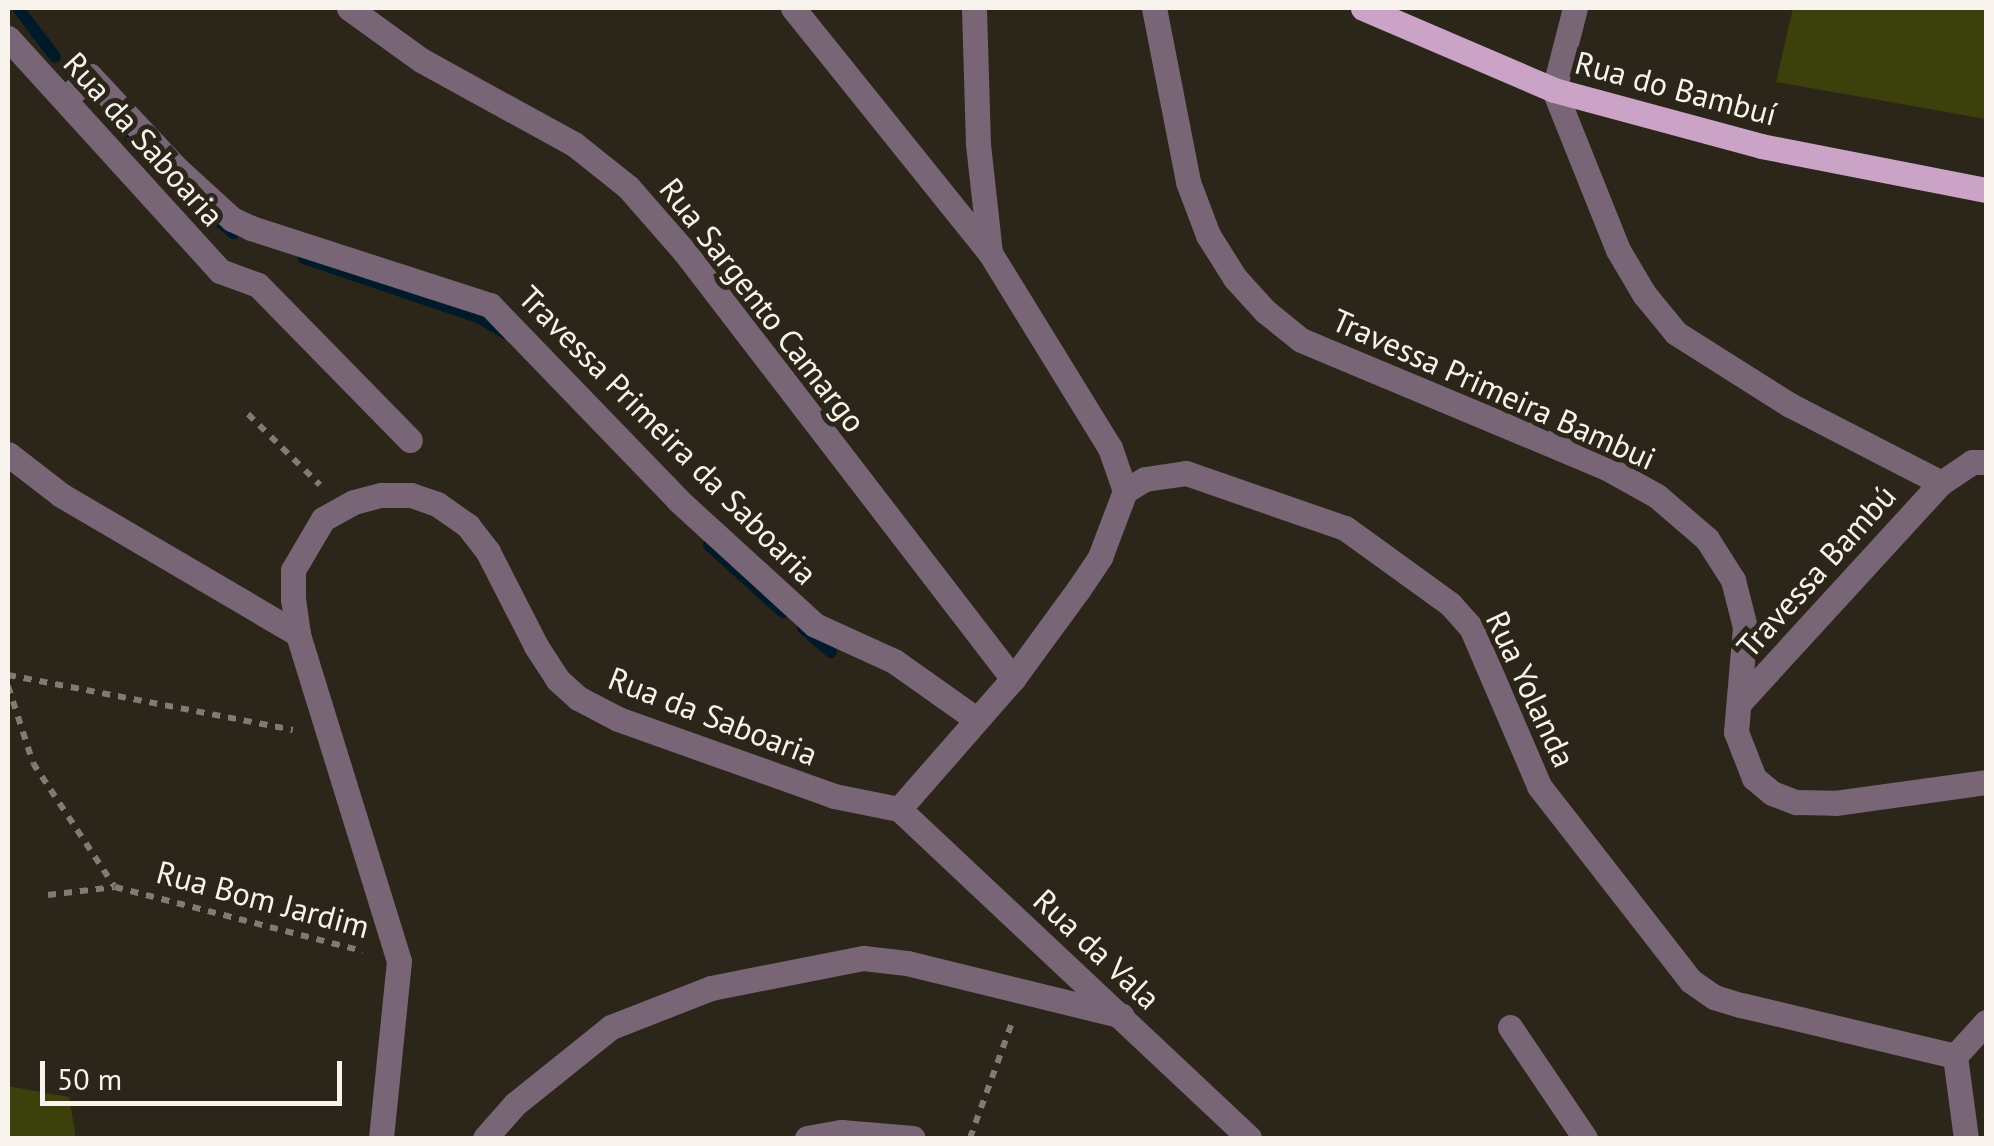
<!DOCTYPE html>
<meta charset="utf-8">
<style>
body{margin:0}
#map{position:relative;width:1994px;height:1146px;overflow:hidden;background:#2c251a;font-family:"PT Sans",sans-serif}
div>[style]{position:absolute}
.green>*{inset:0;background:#3c400b}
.stream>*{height:12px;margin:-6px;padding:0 6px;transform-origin:6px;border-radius:6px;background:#001a29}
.path>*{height:6px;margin-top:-3px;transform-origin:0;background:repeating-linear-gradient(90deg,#817b72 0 8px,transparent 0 16px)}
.minor>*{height:25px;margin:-12.5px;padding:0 12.5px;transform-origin:12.5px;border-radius:12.5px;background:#786576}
.major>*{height:25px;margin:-12.5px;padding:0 12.5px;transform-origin:12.5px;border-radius:12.5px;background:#caa3c7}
span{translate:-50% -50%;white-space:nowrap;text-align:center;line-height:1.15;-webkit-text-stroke:10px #2c251a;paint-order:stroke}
.street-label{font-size:32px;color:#f8f3ec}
.frame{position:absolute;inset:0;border:10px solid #f8f3ec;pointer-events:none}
.scale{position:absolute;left:40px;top:1061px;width:302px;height:45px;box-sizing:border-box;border:5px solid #f8f3ec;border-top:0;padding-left:12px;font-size:30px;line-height:35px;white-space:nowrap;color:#f8f3ec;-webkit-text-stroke:8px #2c251a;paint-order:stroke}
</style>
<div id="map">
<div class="green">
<div style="clip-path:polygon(1793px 8px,1986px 8px,1986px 119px,1776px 82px)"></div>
<div style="clip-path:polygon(8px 1086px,69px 1097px,76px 1138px,8px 1138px)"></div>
</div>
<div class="stream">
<div style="left:18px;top:8px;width:61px;rotate:52.9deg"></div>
<div style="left:107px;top:114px;width:59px;rotate:45.7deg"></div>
<div style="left:180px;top:188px;width:70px;rotate:40.3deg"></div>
<div style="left:304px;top:258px;width:186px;rotate:18.8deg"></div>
<div style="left:480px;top:318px;width:29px;rotate:31deg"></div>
<div style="left:709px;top:545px;width:100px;rotate:42.2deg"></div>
<div style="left:803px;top:628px;width:37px;rotate:41deg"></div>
</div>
<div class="path">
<div style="left:248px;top:414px;width:101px;rotate:44.6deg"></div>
<div style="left:8px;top:675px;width:290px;rotate:10.9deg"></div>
<div style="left:8px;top:686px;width:81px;rotate:72deg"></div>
<div style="left:33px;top:763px;width:147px;rotate:56.6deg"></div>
<div style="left:48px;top:895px;width:67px;rotate:-6.8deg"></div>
<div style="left:115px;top:887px;width:256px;rotate:14.5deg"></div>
<div style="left:970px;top:1138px;width:126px;rotate:-70deg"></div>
</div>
<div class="minor">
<div style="left:349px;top:8px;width:89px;rotate:35.8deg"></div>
<div style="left:421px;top:60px;width:175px;rotate:28.8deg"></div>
<div style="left:574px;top:144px;width:69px;rotate:38.5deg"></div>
<div style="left:628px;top:187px;width:85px;rotate:48.8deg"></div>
<div style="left:684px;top:251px;width:540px;rotate:52.45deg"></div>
<div style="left:793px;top:8px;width:314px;rotate:51.2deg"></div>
<div style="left:1154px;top:8px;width:177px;rotate:78.9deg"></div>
<div style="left:1188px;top:182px;width:57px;rotate:69.3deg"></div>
<div style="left:1208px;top:235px;width:51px;rotate:57.9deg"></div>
<div style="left:1235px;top:278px;width:45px;rotate:47.7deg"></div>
<div style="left:1265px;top:311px;width:46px;rotate:38.9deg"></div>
<div style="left:1301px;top:340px;width:332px;rotate:22.7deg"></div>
<div style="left:1607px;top:468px;width:57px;rotate:29.2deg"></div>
<div style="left:1657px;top:496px;width:66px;rotate:40.7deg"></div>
<div style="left:1707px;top:539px;width:49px;rotate:57.6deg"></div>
<div style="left:1733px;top:580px;width:49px;rotate:75.7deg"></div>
<div style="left:1745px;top:627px;width:105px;rotate:94.9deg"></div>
<div style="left:1736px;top:732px;width:49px;rotate:68.6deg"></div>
<div style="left:1754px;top:778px;width:23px;rotate:40deg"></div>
<div style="left:1772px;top:793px;width:26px;rotate:21deg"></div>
<div style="left:1796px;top:802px;width:39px;rotate:1deg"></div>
<div style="left:1835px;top:803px;width:152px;rotate:-7.9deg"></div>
<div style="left:1575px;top:8px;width:85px;rotate:104.4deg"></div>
<div style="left:1554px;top:90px;width:172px;rotate:68.2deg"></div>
<div style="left:1618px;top:250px;width:51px;rotate:59.4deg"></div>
<div style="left:1644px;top:294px;width:50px;rotate:50.6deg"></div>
<div style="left:1676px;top:333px;width:135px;rotate:32.3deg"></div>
<div style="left:1790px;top:405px;width:170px;rotate:27.3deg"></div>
<div style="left:8px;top:38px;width:315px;rotate:47.7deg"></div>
<div style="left:220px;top:271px;width:40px;rotate:20.2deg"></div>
<div style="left:258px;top:285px;width:217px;rotate:45.6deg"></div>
<div style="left:65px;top:99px;width:34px;rotate:-43deg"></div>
<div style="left:90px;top:76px;width:126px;rotate:46.9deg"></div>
<div style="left:176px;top:168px;width:76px;rotate:42.3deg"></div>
<div style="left:232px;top:219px;width:21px;rotate:25deg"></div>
<div style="left:251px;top:228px;width:251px;rotate:17.9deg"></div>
<div style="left:490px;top:305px;width:271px;rotate:46deg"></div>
<div style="left:678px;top:500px;width:185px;rotate:42.4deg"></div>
<div style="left:815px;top:625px;width:87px;rotate:24.5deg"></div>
<div style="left:894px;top:661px;width:100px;rotate:35.3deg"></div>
<div style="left:8px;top:454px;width:67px;rotate:37.7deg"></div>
<div style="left:61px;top:495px;width:275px;rotate:30.4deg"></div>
<div style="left:1125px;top:491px;width:23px;rotate:-31deg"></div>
<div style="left:1145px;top:479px;width:41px;rotate:-8.3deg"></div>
<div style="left:1186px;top:473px;width:168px;rotate:19.1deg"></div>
<div style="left:1345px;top:528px;width:130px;rotate:35.9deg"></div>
<div style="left:1450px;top:604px;width:31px;rotate:48deg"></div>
<div style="left:1471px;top:627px;width:173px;rotate:66.8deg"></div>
<div style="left:1539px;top:786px;width:247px;rotate:52.1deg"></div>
<div style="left:1691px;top:981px;width:28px;rotate:35deg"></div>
<div style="left:1714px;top:997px;width:28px;rotate:17deg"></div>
<div style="left:1741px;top:1005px;width:220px;rotate:13.4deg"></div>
<div style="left:1740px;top:702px;width:297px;rotate:-47.5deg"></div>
<div style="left:1941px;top:483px;width:37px;rotate:-34deg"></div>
<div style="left:1972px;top:462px;width:14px"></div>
<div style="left:899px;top:809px;width:173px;rotate:-48.8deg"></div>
<div style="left:1013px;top:679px;width:110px;rotate:-53.9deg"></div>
<div style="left:1078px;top:590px;width:40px;rotate:-56deg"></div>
<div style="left:1100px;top:557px;width:71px;rotate:-69.3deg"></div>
<div style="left:1125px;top:491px;width:46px;rotate:-109.2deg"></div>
<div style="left:1110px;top:448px;width:229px;rotate:-121.6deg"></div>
<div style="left:990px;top:253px;width:110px;rotate:-96.3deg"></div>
<div style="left:978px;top:144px;width:136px;rotate:-91.7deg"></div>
<div style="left:899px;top:809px;width:480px;rotate:43.2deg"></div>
<div style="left:1510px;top:1027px;width:134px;rotate:56deg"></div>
<div style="left:1955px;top:1056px;width:83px;rotate:82.4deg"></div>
<div style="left:1955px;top:1056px;width:46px;rotate:-47.6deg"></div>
<div style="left:381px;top:1138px;width:178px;rotate:-84.2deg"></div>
<div style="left:399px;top:961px;width:342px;rotate:-107.2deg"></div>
<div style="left:298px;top:634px;width:35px;rotate:-98deg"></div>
<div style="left:293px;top:599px;width:29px;rotate:-90deg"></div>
<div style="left:293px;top:570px;width:59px;rotate:-59.5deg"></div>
<div style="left:323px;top:519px;width:35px;rotate:-29deg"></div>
<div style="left:354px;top:502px;width:28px;rotate:-15deg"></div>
<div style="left:381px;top:495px;width:30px"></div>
<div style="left:411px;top:495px;width:28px;rotate:19deg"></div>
<div style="left:437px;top:504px;width:38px;rotate:35deg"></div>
<div style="left:468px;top:526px;width:33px;rotate:52deg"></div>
<div style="left:488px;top:552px;width:106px;rotate:62.9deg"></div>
<div style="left:536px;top:646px;width:40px;rotate:57.1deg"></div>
<div style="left:558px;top:680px;width:27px;rotate:42deg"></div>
<div style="left:578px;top:698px;width:45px;rotate:27.7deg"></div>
<div style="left:618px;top:719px;width:229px;rotate:19.6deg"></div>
<div style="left:834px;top:796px;width:66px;rotate:11.3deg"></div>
<div style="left:485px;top:1138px;width:45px;rotate:-48.6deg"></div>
<div style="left:515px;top:1104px;width:123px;rotate:-38.7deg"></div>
<div style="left:611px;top:1027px;width:107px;rotate:-21.3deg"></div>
<div style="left:711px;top:988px;width:155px;rotate:-11.2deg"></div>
<div style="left:863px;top:958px;width:44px;rotate:6.5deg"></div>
<div style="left:907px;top:963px;width:221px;rotate:13.8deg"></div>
<div style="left:807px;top:1138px;width:35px;rotate:-10deg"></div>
<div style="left:841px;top:1132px;width:72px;rotate:4.8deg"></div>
</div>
<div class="major">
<div style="left:1363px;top:8px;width:208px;rotate:23.2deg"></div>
<div style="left:1554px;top:90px;width:214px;rotate:15.1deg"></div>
<div style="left:1761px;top:146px;width:229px;rotate:11.1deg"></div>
</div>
<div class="street-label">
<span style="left:1676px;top:88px;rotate:15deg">Rua do Bambuí</span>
<span style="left:144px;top:139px;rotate:48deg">Rua da Saboaria</span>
<span style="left:763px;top:305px;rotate:52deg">Rua Sargento Camargo</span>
<span style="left:1494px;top:389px;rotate:24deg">Travessa Primeira Bambui</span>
<span style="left:668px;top:435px;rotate:45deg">Travessa Primeira da Saboaria</span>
<span style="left:1816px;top:571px;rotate:-48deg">Travessa Bambú</span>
<span style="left:1531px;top:689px;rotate:65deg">Rua Yolanda</span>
<span style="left:713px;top:716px;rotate:21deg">Rua da Saboaria</span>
<span style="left:263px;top:899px;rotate:15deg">Rua Bom Jardim</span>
<span style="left:1097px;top:949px;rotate:43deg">Rua da Vala</span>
</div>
<div class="frame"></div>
<div class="scale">50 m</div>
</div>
